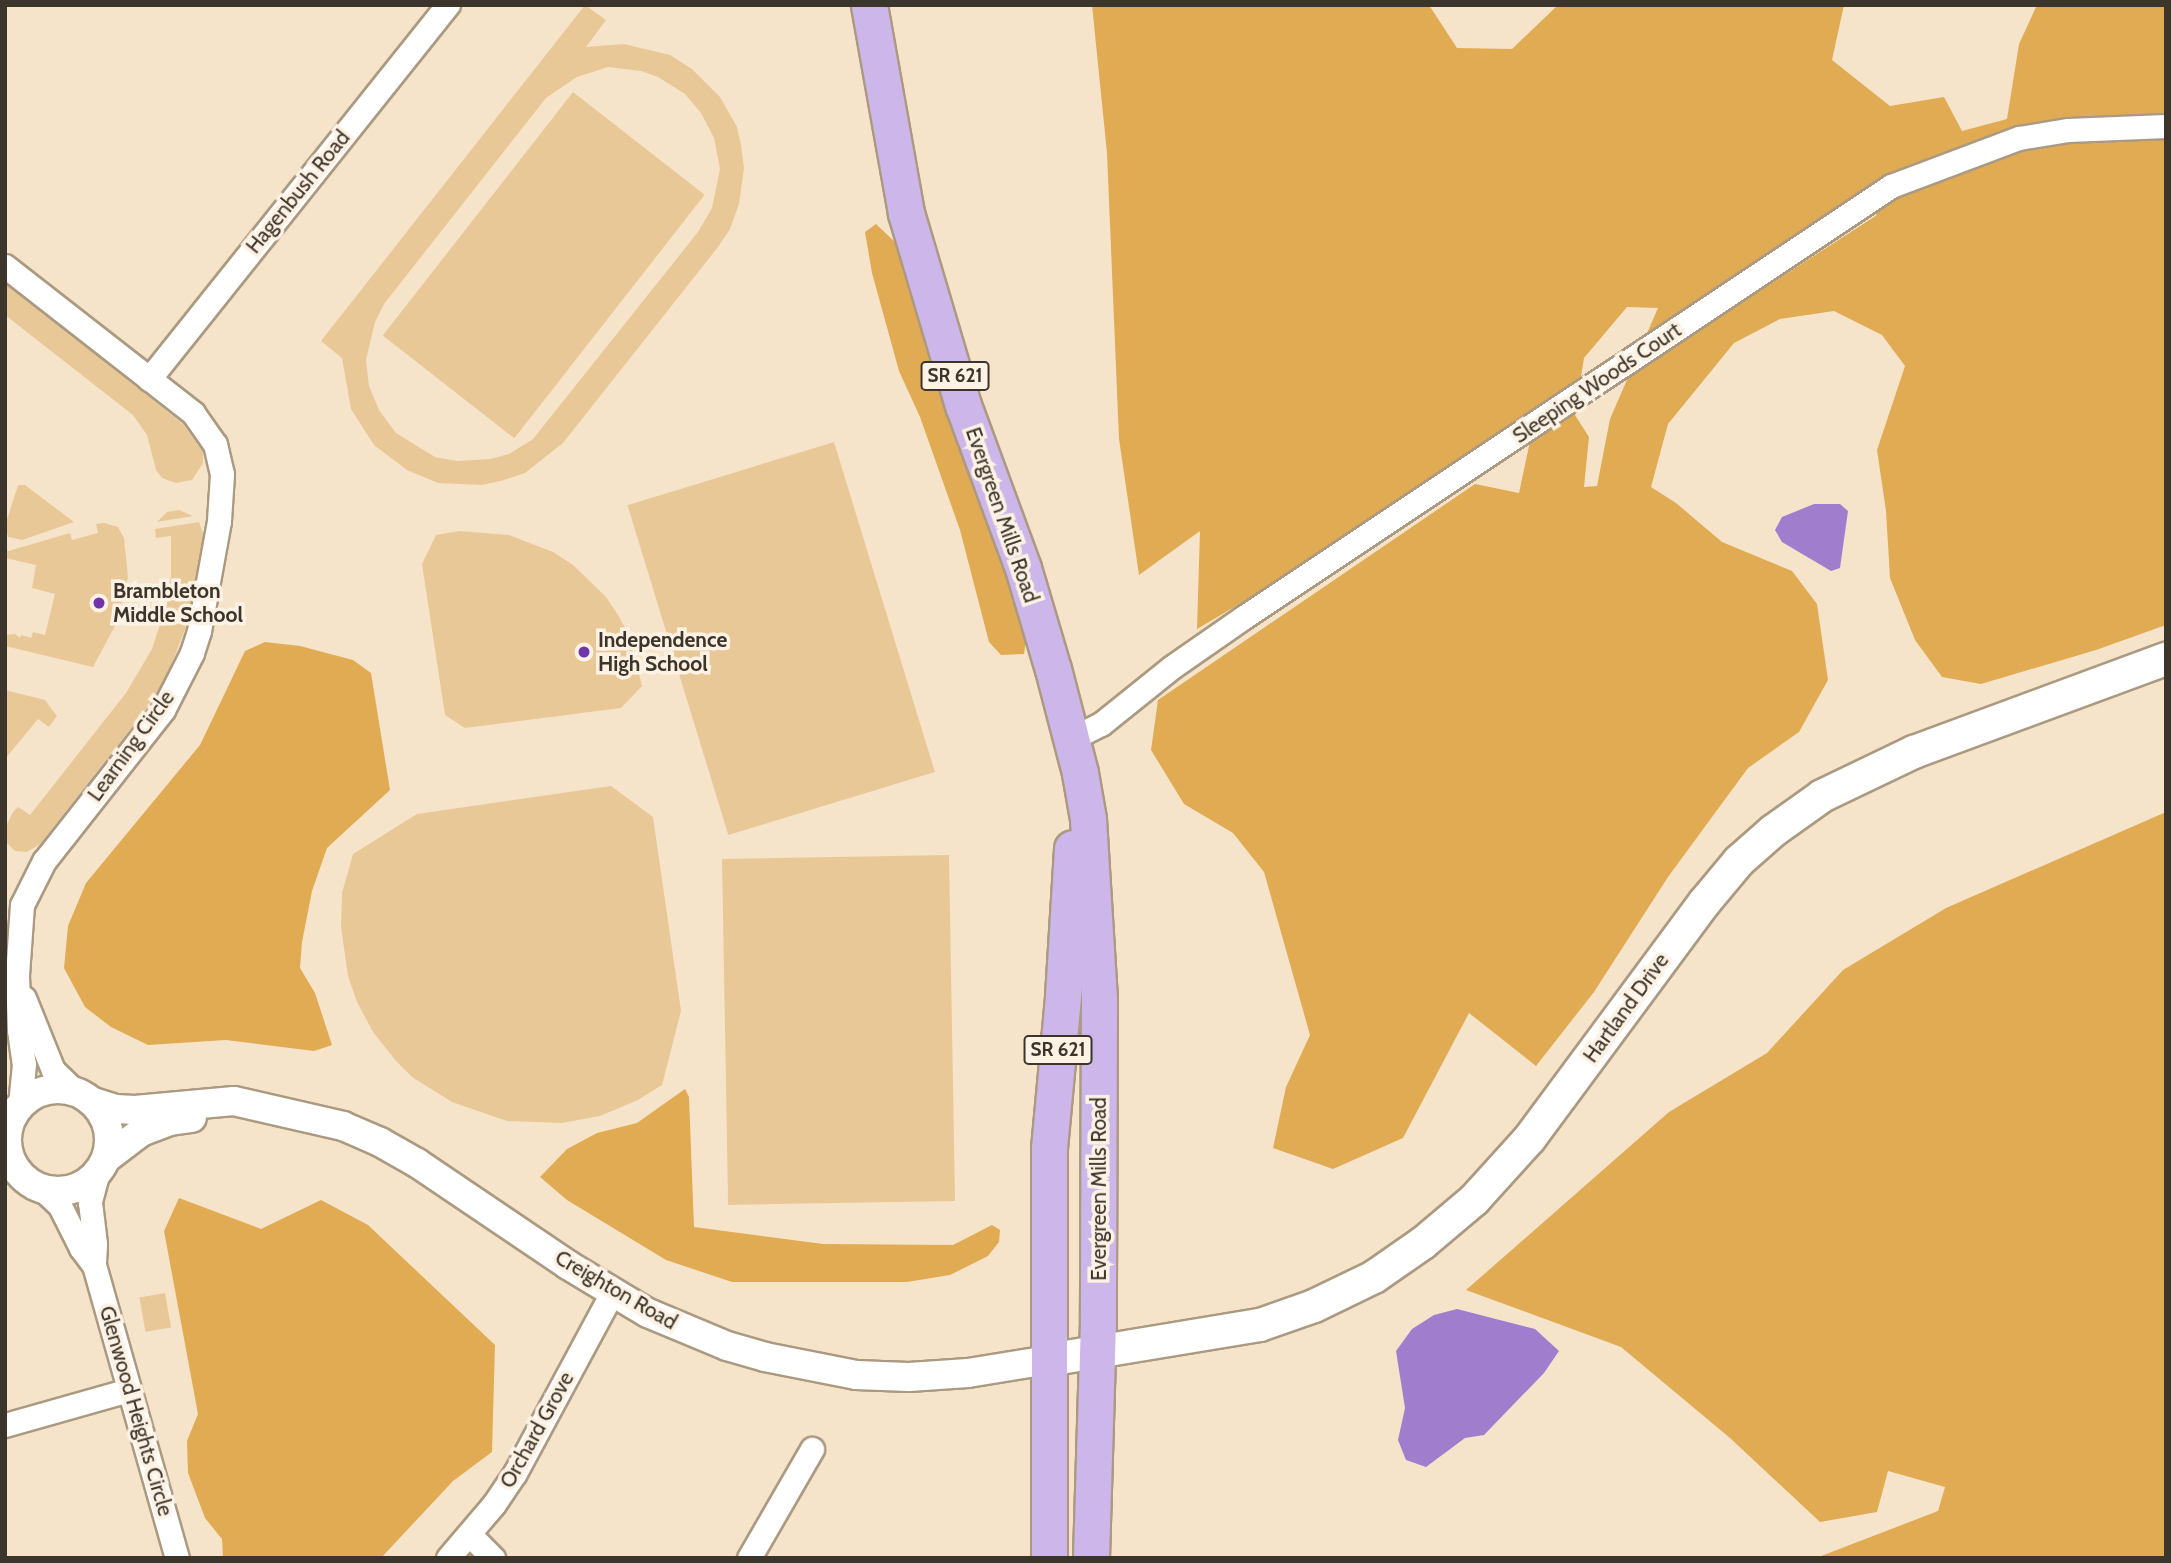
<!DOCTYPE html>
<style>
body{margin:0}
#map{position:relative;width:2171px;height:1563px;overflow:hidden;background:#f6e4ca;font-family:Cabin,sans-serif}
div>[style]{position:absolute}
.green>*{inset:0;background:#e9c898;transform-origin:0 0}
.forest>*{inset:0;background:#e1ab54}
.water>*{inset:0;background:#a17dcd}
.roads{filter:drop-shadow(2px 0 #ab9a81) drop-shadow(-2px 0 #ab9a81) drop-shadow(0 2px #ab9a81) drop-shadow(0 -2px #ab9a81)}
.minor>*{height:23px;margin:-11.5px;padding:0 11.5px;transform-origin:11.5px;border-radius:11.5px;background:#fff}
.tertiary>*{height:28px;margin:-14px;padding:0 14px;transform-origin:14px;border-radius:14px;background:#fff}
.tertiary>.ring{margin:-14px;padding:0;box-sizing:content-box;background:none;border:28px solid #fff;border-radius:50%}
.secondary>*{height:32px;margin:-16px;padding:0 16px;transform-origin:16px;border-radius:16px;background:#fff}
.primary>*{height:35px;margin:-17.5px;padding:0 17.5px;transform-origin:17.5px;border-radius:17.5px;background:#cdb6e9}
.dots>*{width:19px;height:19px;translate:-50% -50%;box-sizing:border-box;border:4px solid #fdf2e3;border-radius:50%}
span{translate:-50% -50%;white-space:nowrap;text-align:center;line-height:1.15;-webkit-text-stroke:7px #fdf2e3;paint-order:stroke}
.shield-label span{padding:2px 5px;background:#fdf2e3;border:2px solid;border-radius:5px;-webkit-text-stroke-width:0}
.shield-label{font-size:19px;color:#3c352b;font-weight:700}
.street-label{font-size:21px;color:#3c352b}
.poi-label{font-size:21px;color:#3c352b;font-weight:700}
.left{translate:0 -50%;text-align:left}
.frame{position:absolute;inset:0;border:7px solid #3c352b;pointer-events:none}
</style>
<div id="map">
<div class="green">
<div style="clip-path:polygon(evenodd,585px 5px,606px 20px,586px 47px,624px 44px,670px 55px,692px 69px,720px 97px,737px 127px,741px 145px,744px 168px,739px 204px,730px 229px,718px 247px,563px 443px,525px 473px,501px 481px,481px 485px,438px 483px,407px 470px,374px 445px,351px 409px,342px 358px,321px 341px,585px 5px,608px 67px,641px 71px,658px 77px,685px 94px,701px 113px,714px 138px,720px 169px,712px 208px,698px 232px,533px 439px,509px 454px,490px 459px,457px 461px,435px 457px,396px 433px,379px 410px,369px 386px,366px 360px,375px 322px,384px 304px,546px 98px,577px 77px,608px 67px)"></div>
<div style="left:573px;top:92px;width:167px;height:309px;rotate:38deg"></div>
<div style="clip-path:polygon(5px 283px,183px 424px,203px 452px,203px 463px,192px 480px,176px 483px,162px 478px,156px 470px,147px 435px,133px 415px,5px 315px)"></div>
<div style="left:834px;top:442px;width:345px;height:216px;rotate:73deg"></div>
<div style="clip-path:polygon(18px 485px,25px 485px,74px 522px,22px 540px,8px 537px,5px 526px)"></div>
<div style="clip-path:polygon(179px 510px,193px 516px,157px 522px,167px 512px)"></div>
<div style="clip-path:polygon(199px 522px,204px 536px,189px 619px,168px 673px,151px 703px,40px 844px,27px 852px,15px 851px,5px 841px,5px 828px,13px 812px,18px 807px,30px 815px,126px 693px,152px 649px,167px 603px,171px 576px,171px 536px,156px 538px,155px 529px)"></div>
<div style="clip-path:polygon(104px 523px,118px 527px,124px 538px,128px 577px,116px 624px,93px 667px,5px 646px,5px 635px,15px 634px,20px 638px,21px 635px,31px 638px,33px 632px,45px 635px,55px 594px,32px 588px,36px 565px,5px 558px,5px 552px,70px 533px,72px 540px,98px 533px,96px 524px)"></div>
<div style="clip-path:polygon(459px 531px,509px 535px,553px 552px,573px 565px,606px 597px,618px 615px,629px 635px,642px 686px,621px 708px,465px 728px,445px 715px,422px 564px,436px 535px)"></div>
<div style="clip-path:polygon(5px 690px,45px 700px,57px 716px,49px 727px,38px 719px,5px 759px)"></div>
<div style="clip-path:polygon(611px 786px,653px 817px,681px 1011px,662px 1085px,638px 1100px,600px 1116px,562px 1123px,507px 1121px,452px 1102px,412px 1077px,396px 1061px,373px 1032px,357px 1002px,348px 976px,341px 927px,342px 893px,353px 854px,417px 814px)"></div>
<div style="left:949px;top:855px;width:346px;height:227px;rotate:89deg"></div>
<div style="left:165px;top:1293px;width:35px;height:26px;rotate:80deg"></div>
</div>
<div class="forest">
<div style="clip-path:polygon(evenodd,1092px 5px,1429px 5px,1457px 48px,1512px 49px,1558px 5px,1844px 5px,1832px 60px,1890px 106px,1944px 97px,1962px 131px,2007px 119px,2019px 44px,2037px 5px,2166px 5px,2166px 625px,2096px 650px,1981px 684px,1942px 677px,1915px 640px,1890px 578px,1886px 511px,1877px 450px,1905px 366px,1882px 335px,1834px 311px,1780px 319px,1734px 343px,1668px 424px,1651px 487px,1676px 503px,1722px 542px,1792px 571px,1817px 604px,1828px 680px,1799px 732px,1748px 768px,1668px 877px,1594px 992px,1536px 1066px,1469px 1013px,1403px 1138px,1333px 1169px,1273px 1148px,1286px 1087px,1310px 1035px,1264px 872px,1233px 833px,1184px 804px,1151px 750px,1158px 700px,1475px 484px,1519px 493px,1529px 446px,1520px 425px,1309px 563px,1197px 629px,1200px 531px,1139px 575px,1119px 439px,1107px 153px,1092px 5px,1850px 198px,1877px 215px,1678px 344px,1692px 304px,1850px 198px,1092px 5px,1627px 307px,1658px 308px,1610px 419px,1597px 486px,1584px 487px,1589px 437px,1575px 415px,1584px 358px,1627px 307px)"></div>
<div style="clip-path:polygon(876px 224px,897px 244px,925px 335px,1009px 574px,1026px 640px,1024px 654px,1001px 655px,989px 642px,960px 530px,920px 417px,899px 371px,872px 273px,865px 232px)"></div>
<div style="clip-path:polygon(265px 642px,300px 646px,353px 660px,371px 673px,390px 790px,327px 848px,312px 891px,302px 942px,300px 968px,315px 993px,332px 1045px,314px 1051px,226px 1040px,148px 1045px,111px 1027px,85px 1007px,64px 968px,68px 926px,86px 883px,200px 745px,245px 651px)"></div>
<div style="clip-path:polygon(2166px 812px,2166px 1558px,1816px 1558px,1938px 1511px,1945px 1487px,1888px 1471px,1877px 1512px,1820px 1522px,1730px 1438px,1621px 1347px,1466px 1290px,1669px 1112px,1767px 1053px,1843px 970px,1946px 908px)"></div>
<div style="clip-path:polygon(685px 1089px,689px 1097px,694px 1227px,823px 1244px,953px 1245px,992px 1225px,1000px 1230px,999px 1242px,988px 1256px,950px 1275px,907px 1282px,732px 1282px,666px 1260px,567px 1200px,540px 1177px,567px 1149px,597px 1133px,637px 1123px)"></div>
<div style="clip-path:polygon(179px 1198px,261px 1229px,321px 1200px,368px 1225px,495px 1345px,492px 1452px,453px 1481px,381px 1558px,223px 1558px,222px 1539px,205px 1518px,188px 1473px,187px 1441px,198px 1414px,164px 1231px)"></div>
</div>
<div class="water">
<div style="clip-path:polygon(1814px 504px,1840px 504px,1848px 511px,1840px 568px,1831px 571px,1782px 542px,1775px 530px,1782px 517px)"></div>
<div style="clip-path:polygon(1457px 1309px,1535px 1329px,1559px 1351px,1544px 1373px,1484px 1435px,1465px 1438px,1426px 1467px,1406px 1460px,1398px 1440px,1405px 1408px,1396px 1351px,1412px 1329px,1434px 1315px)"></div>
</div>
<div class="roads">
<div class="minor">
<div style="left:5px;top:266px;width:239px;rotate:38deg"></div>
<div style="left:193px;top:413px;width:38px;rotate:55deg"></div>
<div style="left:215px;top:444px;width:31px;rotate:77deg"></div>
<div style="left:222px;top:474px;width:47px;rotate:93.7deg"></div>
<div style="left:219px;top:521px;width:112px;rotate:100.3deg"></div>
<div style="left:199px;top:631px;width:23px;rotate:108deg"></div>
<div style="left:192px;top:653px;width:64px;rotate:117deg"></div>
<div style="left:163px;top:710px;width:192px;rotate:128.2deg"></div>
<div style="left:44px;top:861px;width:49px;rotate:116.6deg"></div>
<div style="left:22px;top:905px;width:70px;rotate:94.1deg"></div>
<div style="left:17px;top:975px;width:55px;rotate:87.9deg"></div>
<div style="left:19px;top:1030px;width:34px;rotate:82deg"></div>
<div style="left:24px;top:1064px;width:41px;rotate:95.6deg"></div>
<div style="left:149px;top:379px;width:479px;rotate:-51.4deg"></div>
<div style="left:1069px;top:740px;width:36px;rotate:-27deg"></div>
<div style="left:1101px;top:724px;width:91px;rotate:-38.8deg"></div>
<div style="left:1172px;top:667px;width:88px;rotate:-34.8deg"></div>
<div style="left:1244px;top:617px;width:777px;rotate:-33.67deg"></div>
<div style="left:1891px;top:186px;width:137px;rotate:-20.6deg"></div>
<div style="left:2019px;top:138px;width:50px;rotate:-9.3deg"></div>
<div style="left:2068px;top:130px;width:98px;rotate:-2.3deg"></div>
<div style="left:24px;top:998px;width:78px;rotate:68.1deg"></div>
<div style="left:53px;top:1070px;width:32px;rotate:44deg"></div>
<div style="left:97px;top:1175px;width:28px;rotate:105deg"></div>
<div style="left:90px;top:1202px;width:42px;rotate:83.2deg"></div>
<div style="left:95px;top:1244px;width:21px;rotate:93deg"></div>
<div style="left:94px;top:1265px;width:305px;rotate:74.2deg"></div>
<div style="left:41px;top:1188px;width:26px;rotate:43deg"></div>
<div style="left:60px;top:1206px;width:47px;rotate:63.4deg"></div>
<div style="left:81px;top:1248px;width:21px;rotate:53deg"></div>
<div style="left:5px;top:1425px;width:129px;rotate:-15.8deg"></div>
<div style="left:470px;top:1535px;width:33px;rotate:45deg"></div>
<div style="left:448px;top:1558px;width:71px;rotate:-49.6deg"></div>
<div style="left:494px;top:1504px;width:37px;rotate:-56deg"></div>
<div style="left:515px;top:1473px;width:204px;rotate:-61.7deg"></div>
<div style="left:749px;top:1558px;width:126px;rotate:-60deg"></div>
</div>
<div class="tertiary">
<div class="ring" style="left:7px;top:1089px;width:74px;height:74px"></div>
<div style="left:93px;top:1102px;width:24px;rotate:17deg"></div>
<div style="left:116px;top:1109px;width:19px;rotate:3deg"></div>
<div style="left:135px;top:1110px;width:99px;rotate:-5.2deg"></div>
<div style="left:234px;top:1101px;width:112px;rotate:12.9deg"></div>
<div style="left:343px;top:1126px;width:40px;rotate:23.4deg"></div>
<div style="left:380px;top:1142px;width:43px;rotate:29.6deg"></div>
<div style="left:417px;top:1163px;width:182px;rotate:34deg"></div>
<div style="left:568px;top:1265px;width:93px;rotate:31deg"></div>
<div style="left:648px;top:1313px;width:86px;rotate:22.7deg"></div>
<div style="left:727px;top:1346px;width:40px;rotate:16deg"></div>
<div style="left:765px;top:1357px;width:93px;rotate:11.2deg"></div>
<div style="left:856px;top:1375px;width:53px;rotate:2.2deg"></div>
<div style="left:909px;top:1377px;width:59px;rotate:-3.9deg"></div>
<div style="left:968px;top:1373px;width:81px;rotate:-9.2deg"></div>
<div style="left:107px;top:1158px;width:43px;rotate:-37.4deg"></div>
<div style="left:141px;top:1132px;width:31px;rotate:-21deg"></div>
<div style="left:170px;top:1121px;width:22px;rotate:-8deg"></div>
</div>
<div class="secondary">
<div style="left:1048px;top:1360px;width:215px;rotate:-9.4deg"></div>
<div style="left:1260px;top:1325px;width:57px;rotate:-19.4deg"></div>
<div style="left:1314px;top:1306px;width:67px;rotate:-25.8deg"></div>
<div style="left:1374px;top:1277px;width:60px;rotate:-34.8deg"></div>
<div style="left:1423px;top:1243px;width:67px;rotate:-40.1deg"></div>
<div style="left:1474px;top:1200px;width:84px;rotate:-47.9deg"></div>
<div style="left:1530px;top:1138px;width:292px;rotate:-53.5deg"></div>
<div style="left:1704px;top:903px;width:55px;rotate:-50.2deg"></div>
<div style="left:1739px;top:861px;width:45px;rotate:-41.4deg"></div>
<div style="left:1773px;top:831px;width:60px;rotate:-35.5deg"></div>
<div style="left:1822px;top:796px;width:102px;rotate:-25.6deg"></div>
<div style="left:1914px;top:752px;width:269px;rotate:-20.3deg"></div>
</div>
<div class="primary">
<div style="left:869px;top:5px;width:211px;rotate:79.9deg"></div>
<div style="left:906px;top:213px;width:200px;rotate:73.5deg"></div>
<div style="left:963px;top:405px;width:174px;rotate:69.8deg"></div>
<div style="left:1023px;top:568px;width:105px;rotate:73.5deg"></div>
<div style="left:1053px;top:669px;width:107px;rotate:75.4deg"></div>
<div style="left:1080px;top:773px;width:47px;rotate:80.1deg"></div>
<div style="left:1088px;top:819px;width:179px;rotate:86.5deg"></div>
<div style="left:1099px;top:998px;width:323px;rotate:90.2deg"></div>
<div style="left:1098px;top:1321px;width:237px;rotate:91.7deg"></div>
<div style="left:1049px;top:1558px;width:410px;rotate:-90deg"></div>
<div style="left:1049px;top:1148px;width:153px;rotate:-84.7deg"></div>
<div style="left:1063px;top:996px;width:148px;rotate:-86.5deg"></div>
</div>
</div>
<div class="dots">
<div style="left:99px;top:603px;background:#7135ab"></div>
<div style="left:584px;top:652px;background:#7135ab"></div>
</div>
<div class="shield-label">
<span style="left:955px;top:376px">SR 621</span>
<span style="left:1058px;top:1050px">SR 621</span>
</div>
<div class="street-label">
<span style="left:298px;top:192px;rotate:-51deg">Hagenbush Road</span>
<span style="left:1597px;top:383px;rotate:-34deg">Sleeping Woods Court</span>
<span style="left:1002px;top:515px;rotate:71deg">Evergreen Mills Road</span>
<span style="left:131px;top:746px;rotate:-54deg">Learning Circle</span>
<span style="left:1626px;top:1008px;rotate:-54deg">Hartland Drive</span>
<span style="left:1099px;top:1189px;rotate:-90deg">Evergreen Mills Road</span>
<span style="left:616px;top:1290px;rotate:30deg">Creighton Road</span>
<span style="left:136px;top:1411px;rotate:74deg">Glenwood Heights Circle</span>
<span style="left:537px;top:1430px;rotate:-61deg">Orchard Grove</span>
</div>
<div class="poi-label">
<span class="left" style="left:113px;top:603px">Brambleton<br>Middle School</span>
<span class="left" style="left:598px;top:652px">Independence<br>High School</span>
</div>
<div class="frame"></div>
</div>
